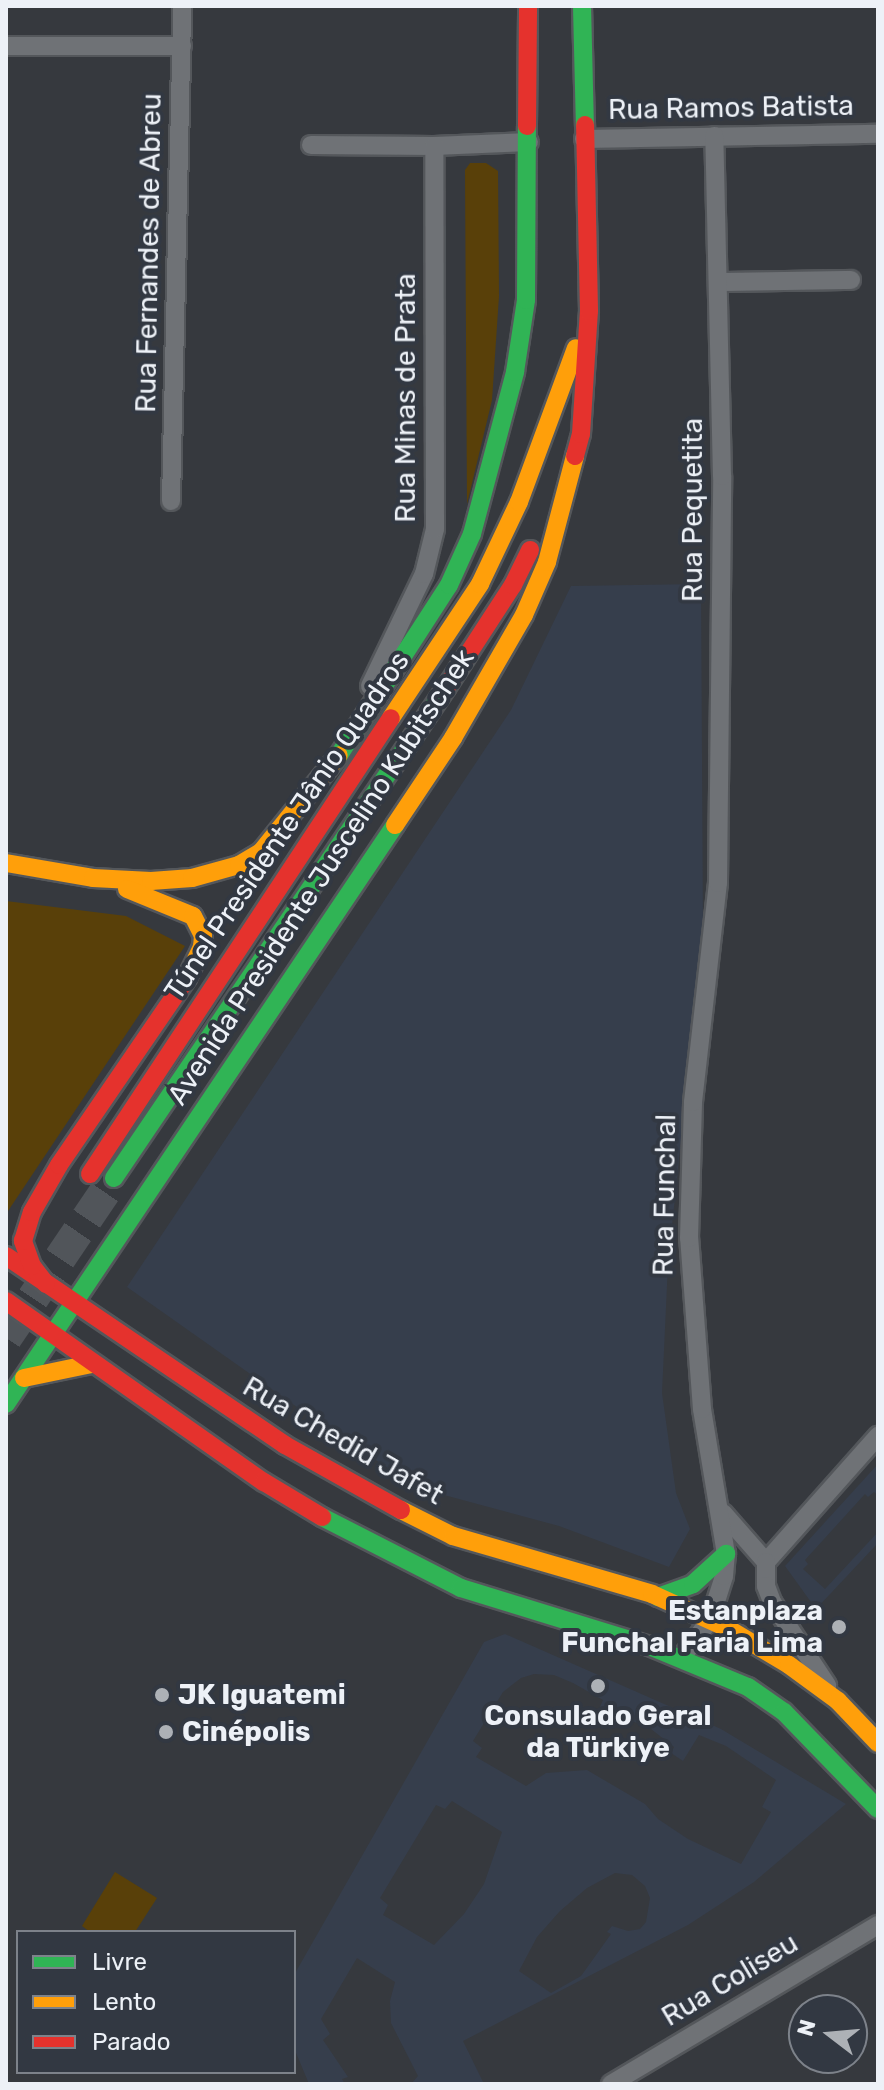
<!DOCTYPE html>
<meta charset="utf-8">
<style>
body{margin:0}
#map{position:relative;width:884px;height:2090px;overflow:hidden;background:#36393e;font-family:Rubik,sans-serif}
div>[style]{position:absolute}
.built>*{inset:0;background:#363e4c}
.green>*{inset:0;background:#594009}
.highway-tunnel>*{height:32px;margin-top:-16px;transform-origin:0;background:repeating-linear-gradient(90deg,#51555a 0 32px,transparent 0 48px)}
.roads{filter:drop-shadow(2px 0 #54575b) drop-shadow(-2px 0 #54575b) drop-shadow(0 2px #54575b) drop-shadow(0 -2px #54575b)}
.street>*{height:18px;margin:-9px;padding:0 9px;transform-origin:9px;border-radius:9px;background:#6f7276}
.fast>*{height:18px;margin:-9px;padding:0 9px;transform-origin:9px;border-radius:9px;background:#30b455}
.slow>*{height:18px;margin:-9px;padding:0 9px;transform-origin:9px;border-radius:9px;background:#ff9f0a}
.jam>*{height:18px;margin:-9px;padding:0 9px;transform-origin:9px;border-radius:9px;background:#e5322d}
.dots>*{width:22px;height:22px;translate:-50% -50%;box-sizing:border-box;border:4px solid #323842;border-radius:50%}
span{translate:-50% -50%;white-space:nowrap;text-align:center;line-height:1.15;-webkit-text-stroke:8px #323842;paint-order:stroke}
.street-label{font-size:28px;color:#edf1f7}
.poi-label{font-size:28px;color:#edf1f7;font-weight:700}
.right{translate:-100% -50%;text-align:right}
.left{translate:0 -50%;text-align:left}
.frame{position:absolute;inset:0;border:8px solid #edf1f7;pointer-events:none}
.legend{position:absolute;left:16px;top:1930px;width:280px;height:144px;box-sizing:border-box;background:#323842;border:2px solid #7d828a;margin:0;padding:10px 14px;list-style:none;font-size:24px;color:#edf1f7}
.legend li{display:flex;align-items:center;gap:16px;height:40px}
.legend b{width:40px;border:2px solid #7d828a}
.north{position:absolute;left:788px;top:1994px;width:80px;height:80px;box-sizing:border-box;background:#323842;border:2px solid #7d828a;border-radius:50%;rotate:286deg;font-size:22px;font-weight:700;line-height:32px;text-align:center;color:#edf1f7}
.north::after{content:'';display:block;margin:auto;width:28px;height:36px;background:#adb1b6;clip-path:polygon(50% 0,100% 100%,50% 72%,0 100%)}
</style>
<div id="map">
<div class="built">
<div style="clip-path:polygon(701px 584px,703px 931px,668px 1264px,662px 1393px,676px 1493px,690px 1529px,669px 1567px,559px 1526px,418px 1488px,314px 1419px,127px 1287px,511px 710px,571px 586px)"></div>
<div style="clip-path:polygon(878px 1464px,878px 1495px,874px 1492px,868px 1497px,865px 1494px,805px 1560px,808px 1564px,803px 1569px,825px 1589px,878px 1532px,878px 1543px,816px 1609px,785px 1566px)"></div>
<div style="clip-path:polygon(evenodd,505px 1634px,721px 1729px,846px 1804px,754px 1882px,688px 1925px,463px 2041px,484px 2084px,411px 2084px,418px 2076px,391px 2023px,390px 2001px,395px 1982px,357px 1958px,321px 2019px,330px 2034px,323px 2040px,348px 2077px,342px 2079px,345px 2084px,309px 2084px,294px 2048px,294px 1975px,484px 1642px,505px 1634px,534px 1674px,554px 1675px,573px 1683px,603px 1700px,599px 1709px,605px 1714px,604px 1717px,617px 1725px,623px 1717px,651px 1729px,674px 1747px,671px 1753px,683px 1761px,699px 1735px,726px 1746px,776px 1780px,762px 1807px,771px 1812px,741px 1864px,688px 1839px,658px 1819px,645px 1804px,587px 1770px,546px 1773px,526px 1786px,476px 1757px,482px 1748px,473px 1741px,503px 1692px,521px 1678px,534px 1674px,505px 1634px,452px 1801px,502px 1832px,484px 1884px,464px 1914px,434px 1945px,383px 1915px,388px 1905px,380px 1898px,436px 1805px,445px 1809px,452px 1801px,505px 1634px,615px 1873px,632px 1875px,645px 1886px,650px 1898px,646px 1922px,640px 1929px,628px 1931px,612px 1926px,607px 1932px,611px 1934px,581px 1976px,551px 1993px,519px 1971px,537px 1937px,560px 1911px,587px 1888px,615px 1873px)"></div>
</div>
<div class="green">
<div style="clip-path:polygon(470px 163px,486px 163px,498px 171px,499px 296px,492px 400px,467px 504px,465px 170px)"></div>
<div style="clip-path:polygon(6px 901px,126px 916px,185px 946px,6px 1214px)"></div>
<div style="clip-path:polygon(115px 1872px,157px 1898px,135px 1932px,90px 1932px,82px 1926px)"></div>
</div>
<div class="highway-tunnel">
<div style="left:6px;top:1338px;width:184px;rotate:-55.9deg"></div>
</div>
<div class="roads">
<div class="street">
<div style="left:6px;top:46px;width:176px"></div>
<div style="left:584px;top:139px;width:294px;rotate:-1deg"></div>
<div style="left:311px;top:145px;width:123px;rotate:0.5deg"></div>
<div style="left:434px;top:146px;width:95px;rotate:-2.4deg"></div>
<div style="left:718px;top:282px;width:133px;rotate:-0.9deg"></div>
<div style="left:171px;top:501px;width:495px;rotate:-88.7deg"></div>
<div style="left:370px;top:686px;width:124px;rotate:-64.3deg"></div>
<div style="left:424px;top:574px;width:46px;rotate:-76.3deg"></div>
<div style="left:435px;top:529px;width:383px;rotate:-90.1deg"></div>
<div style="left:723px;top:1513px;width:65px;rotate:48.7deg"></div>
<div style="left:766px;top:1562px;width:169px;rotate:-48.4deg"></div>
<div style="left:766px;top:1562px;width:24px;rotate:90deg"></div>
<div style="left:766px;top:1586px;width:17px;rotate:69deg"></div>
<div style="left:772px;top:1602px;width:100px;rotate:56.5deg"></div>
<div style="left:682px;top:1657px;width:46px;rotate:-52.9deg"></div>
<div style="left:710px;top:1620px;width:46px;rotate:-72.3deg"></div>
<div style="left:724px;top:1576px;width:22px;rotate:-85deg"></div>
<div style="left:726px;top:1554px;width:147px;rotate:-99.4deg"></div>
<div style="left:702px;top:1409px;width:171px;rotate:-94.3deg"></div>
<div style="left:689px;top:1238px;width:136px;rotate:-88.3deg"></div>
<div style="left:693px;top:1102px;width:220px;rotate:-83.5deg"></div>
<div style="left:718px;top:883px;width:407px;rotate:-89.4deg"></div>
<div style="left:722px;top:476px;width:340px;rotate:-91.3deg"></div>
<div style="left:611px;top:2084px;width:311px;rotate:-30.8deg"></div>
</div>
<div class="fast">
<div style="left:582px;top:6px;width:119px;rotate:88.6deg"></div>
<div style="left:339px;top:755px;width:202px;rotate:-57.1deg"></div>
<div style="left:449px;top:585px;width:56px;rotate:-65.7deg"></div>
<div style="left:472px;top:534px;width:168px;rotate:-75.1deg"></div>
<div style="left:515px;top:372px;width:73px;rotate:-81.3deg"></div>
<div style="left:526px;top:300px;width:174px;rotate:-89.7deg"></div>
<div style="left:114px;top:1178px;width:592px;rotate:-55.88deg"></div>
<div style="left:6px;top:1404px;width:698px;rotate:-56.1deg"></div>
<div style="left:322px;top:1517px;width:156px;rotate:27.1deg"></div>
<div style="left:461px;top:1588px;width:197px;rotate:17.1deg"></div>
<div style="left:649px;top:1646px;width:107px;rotate:22.5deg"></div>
<div style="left:748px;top:1687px;width:44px;rotate:34.8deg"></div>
<div style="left:784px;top:1712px;width:135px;rotate:45.9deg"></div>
<div style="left:658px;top:1597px;width:37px;rotate:-20deg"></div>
<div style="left:693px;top:1584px;width:45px;rotate:-42.3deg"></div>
</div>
<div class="slow">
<div style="left:391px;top:718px;width:161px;rotate:-56.4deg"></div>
<div style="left:480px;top:584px;width:91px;rotate:-64.6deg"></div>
<div style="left:519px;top:502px;width:164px;rotate:-69.7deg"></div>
<div style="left:395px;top:825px;width:105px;rotate:-56.3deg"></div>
<div style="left:453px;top:738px;width:142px;rotate:-60deg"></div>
<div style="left:524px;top:615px;width:58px;rotate:-66.5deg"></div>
<div style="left:547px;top:562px;width:110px;rotate:-75.2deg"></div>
<div style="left:6px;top:863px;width:88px;rotate:9.8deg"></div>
<div style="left:93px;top:878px;width:58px;rotate:3deg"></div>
<div style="left:151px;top:881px;width:41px;rotate:-4.2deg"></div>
<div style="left:192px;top:878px;width:49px;rotate:-15.5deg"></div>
<div style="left:239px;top:865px;width:26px;rotate:-31deg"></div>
<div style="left:261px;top:852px;width:124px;rotate:-51.2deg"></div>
<div style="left:127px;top:889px;width:71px;rotate:22.2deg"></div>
<div style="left:193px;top:916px;width:22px;rotate:63deg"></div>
<div style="left:203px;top:936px;width:11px;rotate:95deg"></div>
<div style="left:202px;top:947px;width:34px;rotate:116deg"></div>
<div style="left:24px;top:1378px;width:68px;rotate:-11.8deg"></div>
<div style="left:401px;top:1510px;width:58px;rotate:26.6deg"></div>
<div style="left:453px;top:1536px;width:207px;rotate:16.2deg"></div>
<div style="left:652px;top:1594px;width:82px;rotate:24.4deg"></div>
<div style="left:727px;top:1628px;width:72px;rotate:30.8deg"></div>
<div style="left:789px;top:1665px;width:61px;rotate:36.3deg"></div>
<div style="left:838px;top:1701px;width:58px;rotate:46.4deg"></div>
</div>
<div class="jam">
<div style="left:527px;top:126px;width:120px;rotate:-89.5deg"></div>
<div style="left:575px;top:456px;width:23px;rotate:-75deg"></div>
<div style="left:581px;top:434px;width:123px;rotate:-86.3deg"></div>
<div style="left:589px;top:311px;width:186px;rotate:-91.2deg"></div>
<div style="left:446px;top:688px;width:123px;rotate:-57deg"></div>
<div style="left:513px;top:585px;width:39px;rotate:-64deg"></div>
<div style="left:90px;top:1174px;width:546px;rotate:-56.57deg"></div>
<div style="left:6px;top:1256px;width:337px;rotate:34.1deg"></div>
<div style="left:285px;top:1445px;width:133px;rotate:29.3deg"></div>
<div style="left:46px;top:1284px;width:23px;rotate:-128deg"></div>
<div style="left:32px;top:1266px;width:27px;rotate:-110deg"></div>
<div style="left:23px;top:1241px;width:30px;rotate:-73deg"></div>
<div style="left:32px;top:1212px;width:54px;rotate:-60.1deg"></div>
<div style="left:59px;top:1165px;width:227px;rotate:-55.6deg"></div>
<div style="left:6px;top:1301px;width:315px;rotate:35.1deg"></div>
<div style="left:264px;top:1482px;width:68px;rotate:31.1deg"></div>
</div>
</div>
<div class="dots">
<div style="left:839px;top:1627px;background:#adb1b6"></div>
<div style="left:598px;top:1686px;background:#adb1b6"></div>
<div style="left:162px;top:1695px;background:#adb1b6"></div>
<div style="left:166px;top:1732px;background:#adb1b6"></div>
</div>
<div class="street-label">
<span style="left:731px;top:108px;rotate:-1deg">Rua Ramos Batista</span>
<span style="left:149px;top:253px;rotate:-89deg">Rua Fernandes de Abreu</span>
<span style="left:406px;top:398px;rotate:-90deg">Rua Minas de Prata</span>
<span style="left:693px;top:510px;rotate:-90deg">Rua Pequetita</span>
<span style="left:287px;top:826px;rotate:-56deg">Túnel Presidente Jânio Quadros</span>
<span style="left:321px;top:877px;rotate:-57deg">Avenida Presidente Juscelino Kubitschek</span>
<span style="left:665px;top:1195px;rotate:-89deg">Rua Funchal</span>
<span style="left:343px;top:1441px;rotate:30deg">Rua Chedid Jafet</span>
<span style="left:730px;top:1980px;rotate:-31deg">Rua Coliseu</span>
</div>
<div class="poi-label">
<span class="right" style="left:823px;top:1627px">Estanplaza<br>Funchal Faria Lima</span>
<span class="left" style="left:178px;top:1695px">JK Iguatemi</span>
<span style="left:598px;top:1732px">Consulado Geral<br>da Türkiye</span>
<span class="left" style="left:182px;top:1732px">Cinépolis</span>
</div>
<div class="frame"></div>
<ul class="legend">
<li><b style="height:10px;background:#30b455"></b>Livre</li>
<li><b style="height:10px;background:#ff9f0a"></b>Lento</li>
<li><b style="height:10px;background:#e5322d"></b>Parado</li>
</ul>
<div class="north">N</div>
</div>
